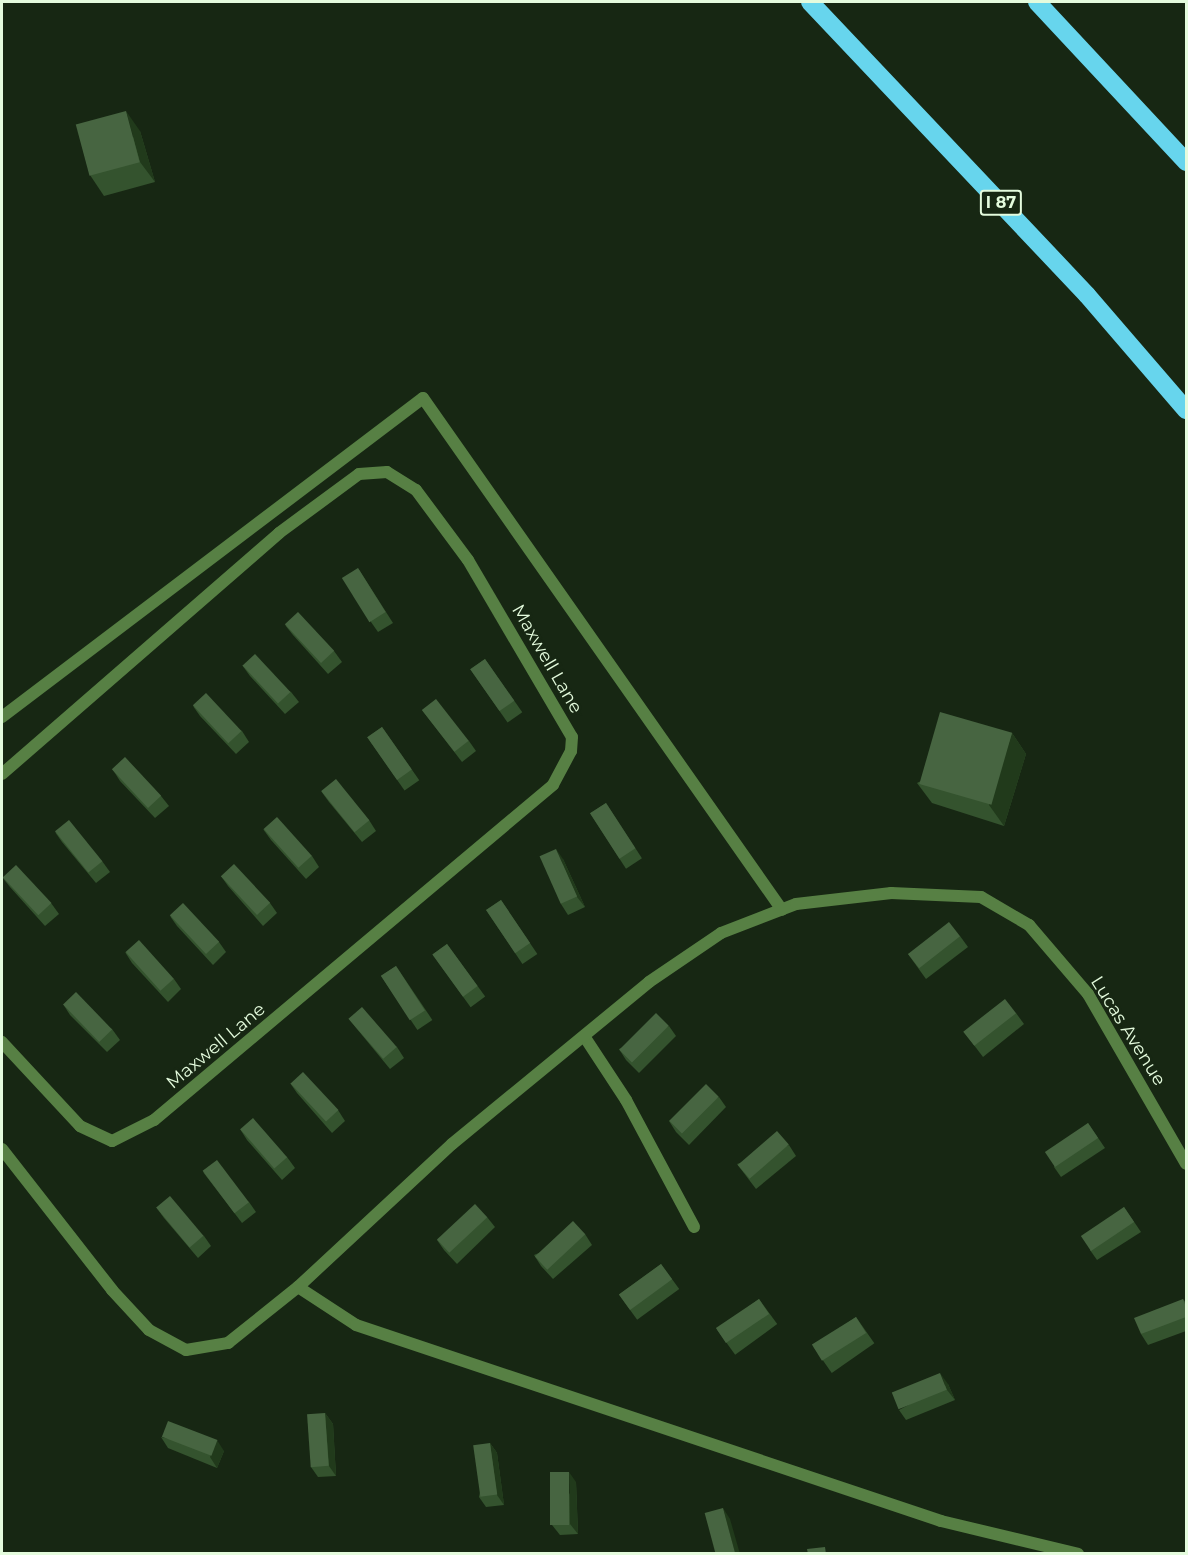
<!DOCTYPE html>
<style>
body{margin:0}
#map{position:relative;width:1188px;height:1555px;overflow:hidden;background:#172713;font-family:Montserrat,sans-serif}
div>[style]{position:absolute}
.lane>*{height:12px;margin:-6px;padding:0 6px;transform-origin:6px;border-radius:6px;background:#578044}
.street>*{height:12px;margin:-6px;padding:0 6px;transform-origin:6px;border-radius:6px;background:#578044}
.highway>*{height:18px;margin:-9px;padding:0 9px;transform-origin:9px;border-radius:9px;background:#67d5ed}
.wall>*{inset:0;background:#34532e;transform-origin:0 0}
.shaded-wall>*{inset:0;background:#213a1b}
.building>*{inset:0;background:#476541;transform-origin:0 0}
span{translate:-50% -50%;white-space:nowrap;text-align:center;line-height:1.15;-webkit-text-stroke:5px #172713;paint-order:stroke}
.shield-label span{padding:2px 4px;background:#172713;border:2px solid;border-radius:4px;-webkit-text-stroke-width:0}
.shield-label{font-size:16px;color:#e4fbdd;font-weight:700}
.street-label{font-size:18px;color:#e4fbdd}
.frame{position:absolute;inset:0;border:3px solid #e4fbdd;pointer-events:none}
</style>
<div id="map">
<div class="lane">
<div style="left:891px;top:893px;width:90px;rotate:2.5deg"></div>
<div style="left:981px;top:897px;width:56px;rotate:30.3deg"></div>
<div style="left:1029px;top:925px;width:91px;rotate:49.5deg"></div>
<div style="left:1088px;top:994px;width:196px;rotate:60deg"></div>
<div style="left:584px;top:1036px;width:77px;rotate:56.7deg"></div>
<div style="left:626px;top:1100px;width:144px;rotate:61.8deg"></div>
<div style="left:298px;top:1287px;width:69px;rotate:33.2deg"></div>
<div style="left:356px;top:1325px;width:617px;rotate:18.52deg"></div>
<div style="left:941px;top:1521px;width:141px;rotate:13.5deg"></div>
</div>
<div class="street">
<div style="left:2px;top:717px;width:528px;rotate:-37.15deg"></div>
<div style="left:423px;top:398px;width:625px;rotate:54.96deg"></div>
<div style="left:2px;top:774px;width:367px;rotate:-41deg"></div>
<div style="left:279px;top:533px;width:99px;rotate:-36.4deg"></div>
<div style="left:359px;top:474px;width:28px;rotate:-4deg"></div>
<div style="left:387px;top:472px;width:34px;rotate:32deg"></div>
<div style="left:416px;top:490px;width:87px;rotate:53.4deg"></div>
<div style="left:468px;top:560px;width:205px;rotate:59.6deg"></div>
<div style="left:572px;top:737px;width:14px;rotate:94deg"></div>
<div style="left:571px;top:751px;width:38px;rotate:118deg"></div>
<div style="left:553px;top:785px;width:521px;rotate:139.98deg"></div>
<div style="left:154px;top:1120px;width:47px;rotate:153.4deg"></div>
<div style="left:112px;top:1141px;width:35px;rotate:-155deg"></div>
<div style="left:80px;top:1126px;width:115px;rotate:-132.9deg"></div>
<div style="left:2px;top:1149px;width:179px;rotate:52deg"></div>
<div style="left:112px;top:1290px;width:54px;rotate:47.2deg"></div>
<div style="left:149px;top:1330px;width:42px;rotate:28.4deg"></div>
<div style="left:186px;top:1350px;width:43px;rotate:-9.5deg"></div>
<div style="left:228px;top:1343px;width:90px;rotate:-38.7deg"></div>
<div style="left:298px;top:1287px;width:210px;rotate:-42.9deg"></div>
<div style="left:452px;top:1144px;width:255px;rotate:-39.4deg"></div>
<div style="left:649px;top:982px;width:87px;rotate:-34.2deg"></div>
<div style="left:721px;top:933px;width:80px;rotate:-21.1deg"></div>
<div style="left:796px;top:904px;width:96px;rotate:-6.6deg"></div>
</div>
<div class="highway">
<div style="left:810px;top:2px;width:403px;rotate:46.6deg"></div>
<div style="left:1087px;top:295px;width:152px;rotate:49.3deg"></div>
<div style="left:1037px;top:2px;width:219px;rotate:47deg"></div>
</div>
<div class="wall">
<div style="clip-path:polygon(140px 131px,155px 182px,104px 196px,90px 175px)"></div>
<div style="clip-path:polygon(358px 568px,393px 623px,378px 632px,371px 622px)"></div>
<div style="clip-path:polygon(285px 625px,334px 651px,342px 662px,328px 674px,293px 635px)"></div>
<div style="left:485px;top:659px;width:65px;height:18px;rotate:55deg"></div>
<div style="clip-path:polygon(242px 665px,291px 692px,299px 702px,285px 714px,250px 676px)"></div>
<div style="clip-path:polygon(193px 706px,242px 731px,249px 742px,236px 754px,200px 716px)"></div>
<div style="clip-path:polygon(422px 710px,469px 741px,476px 751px,462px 762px)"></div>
<div style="left:382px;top:727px;width:65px;height:18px;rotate:55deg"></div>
<div style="clip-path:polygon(1012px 733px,1026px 754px,1004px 826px,932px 803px,917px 783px)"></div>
<div style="clip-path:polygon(113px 770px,161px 796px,169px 806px,155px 818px,120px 781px)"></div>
<div style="clip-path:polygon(321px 791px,369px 820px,376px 831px,362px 842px,329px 802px)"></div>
<div style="left:606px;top:803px;width:66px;height:19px;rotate:57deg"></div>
<div style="clip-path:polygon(263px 829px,312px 856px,319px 867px,306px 879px,271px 840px)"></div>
<div style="clip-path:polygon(55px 832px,102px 861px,110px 872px,96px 883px,62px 842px)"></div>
<div style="clip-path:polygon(563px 859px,585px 907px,568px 915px,561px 904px)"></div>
<div style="clip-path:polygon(221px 876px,270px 903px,277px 913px,263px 926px,228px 886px)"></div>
<div style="clip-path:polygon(2px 877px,51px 903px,59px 914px,45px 926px,10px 887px)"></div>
<div style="left:501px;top:900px;width:65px;height:18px;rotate:56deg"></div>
<div style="clip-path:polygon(170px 916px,219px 942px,226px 952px,213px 965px,177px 926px)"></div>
<div style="clip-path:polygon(960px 936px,968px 947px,926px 979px,908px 954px)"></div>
<div style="left:447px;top:944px;width:65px;height:18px;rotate:54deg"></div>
<div style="clip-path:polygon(125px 952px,174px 979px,181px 989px,168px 1002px,132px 963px)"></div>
<div style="left:396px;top:966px;width:65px;height:18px;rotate:56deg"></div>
<div style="clip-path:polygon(63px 1004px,112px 1029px,120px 1040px,107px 1052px,70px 1015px)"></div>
<div style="clip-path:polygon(1016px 1013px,1024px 1024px,983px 1057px,964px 1032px)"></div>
<div style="clip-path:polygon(349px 1019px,397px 1047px,404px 1058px,390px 1069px,357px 1029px)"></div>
<div style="clip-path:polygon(669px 1026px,676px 1036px,639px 1073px,626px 1060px,619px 1049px)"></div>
<div style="clip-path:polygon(290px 1083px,338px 1110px,345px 1121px,332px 1133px,297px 1093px)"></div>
<div style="clip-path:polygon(719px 1097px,726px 1107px,689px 1145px,676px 1132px,669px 1121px)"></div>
<div style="clip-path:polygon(1088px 1123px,1105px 1148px,1061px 1177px,1054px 1167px)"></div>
<div style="clip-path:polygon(240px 1129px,287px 1157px,295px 1168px,282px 1180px,247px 1140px)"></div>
<div style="clip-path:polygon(789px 1145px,796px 1156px,756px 1189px,737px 1164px)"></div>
<div style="clip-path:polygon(203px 1172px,249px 1202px,256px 1212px,242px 1223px)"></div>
<div style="clip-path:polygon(156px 1207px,204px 1236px,211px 1246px,198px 1258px,164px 1218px)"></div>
<div style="clip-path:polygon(1124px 1207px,1141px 1232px,1097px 1260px,1090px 1250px)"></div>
<div style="clip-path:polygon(487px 1217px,495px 1227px,457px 1264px,444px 1250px,437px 1240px)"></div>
<div style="clip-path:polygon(585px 1234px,592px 1245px,553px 1279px,541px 1266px,534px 1255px)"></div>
<div style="left:661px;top:1264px;width:31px;height:52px;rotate:54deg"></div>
<div style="left:759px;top:1299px;width:31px;height:52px;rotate:54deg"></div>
<div style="clip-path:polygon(1183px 1299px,1186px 1303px,1186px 1331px,1148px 1345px,1141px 1334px)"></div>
<div style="left:856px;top:1317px;width:32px;height:52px;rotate:55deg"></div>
<div style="clip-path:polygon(948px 1384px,955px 1400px,906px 1420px,899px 1410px)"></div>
<div style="clip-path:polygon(325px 1413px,333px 1424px,336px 1476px,318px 1477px,311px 1467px)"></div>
<div style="clip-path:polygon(161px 1437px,224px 1451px,217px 1468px,168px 1448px)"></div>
<div style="clip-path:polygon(490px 1443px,497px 1453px,504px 1505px,486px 1507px,479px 1497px)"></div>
<div style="clip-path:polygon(576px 1482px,578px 1534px,560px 1535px,552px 1525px)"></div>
</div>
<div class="shaded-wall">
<div style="clip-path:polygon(126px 111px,140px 131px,155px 182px,140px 162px)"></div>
<div style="clip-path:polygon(1012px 733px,1026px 754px,1004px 826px,989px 805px)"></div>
<div style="clip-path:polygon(556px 849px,563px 859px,585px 907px,577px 897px)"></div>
<div style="clip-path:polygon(940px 1373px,948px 1384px,955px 1400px,947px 1390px)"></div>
<div style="clip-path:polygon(325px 1413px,333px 1424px,336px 1476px,329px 1466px)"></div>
<div style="clip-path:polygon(217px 1440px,224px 1451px,217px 1468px,210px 1457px)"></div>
<div style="clip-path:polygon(490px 1443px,497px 1453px,504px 1505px,497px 1495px)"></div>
<div style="clip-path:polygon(569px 1472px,576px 1482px,578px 1534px,570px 1524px)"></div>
<div style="clip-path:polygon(723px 1508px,730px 1519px,740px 1554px,735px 1554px)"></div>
</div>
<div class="building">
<div style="left:126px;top:111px;width:53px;height:52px;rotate:75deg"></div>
<div style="left:358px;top:568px;width:52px;height:19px;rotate:58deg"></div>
<div style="left:298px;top:612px;width:53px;height:18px;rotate:47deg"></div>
<div style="left:255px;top:654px;width:52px;height:17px;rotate:47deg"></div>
<div style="left:485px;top:659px;width:51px;height:18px;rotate:55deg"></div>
<div style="left:206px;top:693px;width:52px;height:18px;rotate:47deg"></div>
<div style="left:436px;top:699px;width:53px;height:18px;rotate:52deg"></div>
<div style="left:940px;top:712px;width:75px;height:75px;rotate:16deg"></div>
<div style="left:382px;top:727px;width:52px;height:18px;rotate:55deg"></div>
<div style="left:125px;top:757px;width:53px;height:18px;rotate:47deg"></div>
<div style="left:336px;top:779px;width:53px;height:19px;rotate:51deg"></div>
<div style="left:606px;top:803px;width:54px;height:19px;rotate:57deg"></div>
<div style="left:277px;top:817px;width:52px;height:18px;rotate:48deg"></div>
<div style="left:69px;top:820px;width:53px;height:18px;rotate:51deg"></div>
<div style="left:556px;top:849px;width:52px;height:18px;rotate:66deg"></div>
<div style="left:234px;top:864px;width:53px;height:18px;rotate:47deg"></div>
<div style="left:16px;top:865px;width:52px;height:18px;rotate:47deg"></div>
<div style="left:501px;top:900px;width:52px;height:18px;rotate:56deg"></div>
<div style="left:183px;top:903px;width:53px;height:18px;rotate:47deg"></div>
<div style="left:949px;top:922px;width:18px;height:52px;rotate:52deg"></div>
<div style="left:139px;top:940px;width:52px;height:18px;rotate:48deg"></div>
<div style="left:447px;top:944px;width:52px;height:18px;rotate:54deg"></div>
<div style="left:396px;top:966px;width:53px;height:18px;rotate:57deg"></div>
<div style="left:76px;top:992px;width:52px;height:18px;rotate:46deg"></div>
<div style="left:1005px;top:999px;width:18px;height:53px;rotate:52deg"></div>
<div style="left:362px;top:1007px;width:53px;height:18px;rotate:49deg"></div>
<div style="left:656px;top:1013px;width:18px;height:52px;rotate:45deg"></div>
<div style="left:303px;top:1072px;width:52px;height:17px;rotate:47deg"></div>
<div style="left:706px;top:1084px;width:18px;height:52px;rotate:45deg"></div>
<div style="left:253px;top:1118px;width:52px;height:17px;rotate:49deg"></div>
<div style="left:1088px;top:1123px;width:18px;height:52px;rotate:56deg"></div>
<div style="left:777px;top:1131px;width:18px;height:52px;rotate:49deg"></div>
<div style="left:217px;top:1160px;width:53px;height:18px;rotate:53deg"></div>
<div style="left:170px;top:1196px;width:52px;height:18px;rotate:50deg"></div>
<div style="left:475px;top:1204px;width:18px;height:52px;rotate:47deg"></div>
<div style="left:1124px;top:1207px;width:18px;height:52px;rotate:56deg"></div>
<div style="left:573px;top:1221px;width:18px;height:52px;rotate:47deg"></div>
<div style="left:661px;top:1264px;width:19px;height:52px;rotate:54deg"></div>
<div style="left:759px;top:1299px;width:18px;height:52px;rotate:56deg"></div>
<div style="clip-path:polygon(1183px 1299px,1186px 1307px,1186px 1317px,1141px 1334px,1134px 1318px)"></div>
<div style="left:856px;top:1317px;width:19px;height:52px;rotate:58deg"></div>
<div style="left:940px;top:1373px;width:18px;height:52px;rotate:68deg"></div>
<div style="left:325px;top:1413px;width:53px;height:18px;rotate:86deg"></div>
<div style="left:168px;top:1421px;width:53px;height:17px;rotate:21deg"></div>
<div style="left:490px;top:1443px;width:52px;height:17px;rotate:82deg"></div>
<div style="left:550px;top:1472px;width:19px;height:53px"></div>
<div style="left:723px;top:1508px;width:48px;height:19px;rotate:75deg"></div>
<div style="clip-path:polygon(825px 1547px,826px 1554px,808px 1554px,807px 1549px)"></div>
</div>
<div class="shield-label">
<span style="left:1001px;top:203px">I 87</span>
</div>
<div class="street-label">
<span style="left:547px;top:659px;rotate:60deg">Maxwell Lane</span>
<span style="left:1128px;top:1031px;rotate:58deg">Lucas Avenue</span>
<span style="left:216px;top:1046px;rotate:-40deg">Maxwell Lane</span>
</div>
<div class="frame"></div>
</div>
